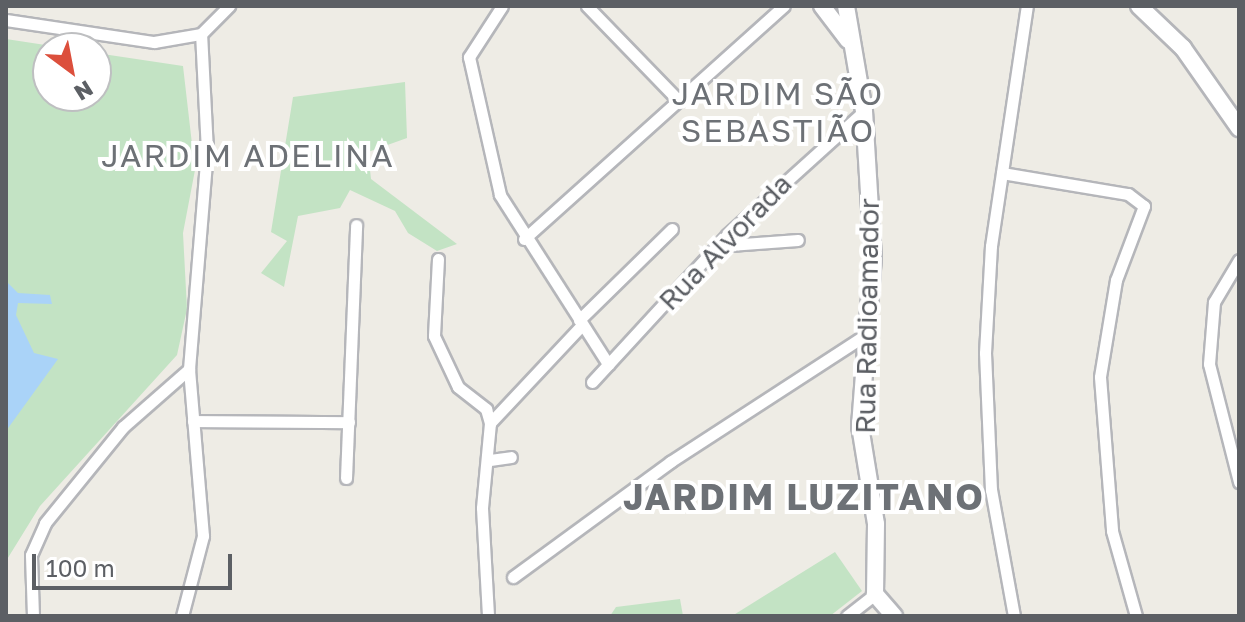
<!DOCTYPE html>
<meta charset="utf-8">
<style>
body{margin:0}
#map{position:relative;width:1245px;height:622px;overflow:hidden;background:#eeece5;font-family:"Golos Text",sans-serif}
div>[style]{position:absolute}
.green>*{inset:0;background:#c3e3c4}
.water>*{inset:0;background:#aad3f8}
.roads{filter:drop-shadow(2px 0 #b5b6ba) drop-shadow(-2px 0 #b5b6ba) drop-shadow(0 2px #b5b6ba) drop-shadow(0 -2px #b5b6ba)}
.street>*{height:11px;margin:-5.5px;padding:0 5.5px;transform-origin:5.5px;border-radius:5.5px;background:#fff}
.secondary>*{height:16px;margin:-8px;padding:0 8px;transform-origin:8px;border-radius:8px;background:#fff}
span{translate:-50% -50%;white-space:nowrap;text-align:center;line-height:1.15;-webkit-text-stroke:8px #fff;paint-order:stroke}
.street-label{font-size:28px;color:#5c5f64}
.quarter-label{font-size:32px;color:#6d7176;letter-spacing:2px}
.district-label{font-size:36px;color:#6d7176;font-weight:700;letter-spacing:2px}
.frame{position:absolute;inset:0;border:8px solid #5c5f64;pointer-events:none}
.north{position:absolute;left:32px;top:32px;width:80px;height:80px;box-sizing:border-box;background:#fff;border:2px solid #bebfc1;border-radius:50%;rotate:148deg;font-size:22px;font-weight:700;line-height:32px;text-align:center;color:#5c5f64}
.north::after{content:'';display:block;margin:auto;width:28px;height:36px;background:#dc4f3c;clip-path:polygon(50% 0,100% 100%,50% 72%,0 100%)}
.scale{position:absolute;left:32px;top:554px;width:200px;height:36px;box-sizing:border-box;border:4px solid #5c5f64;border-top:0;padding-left:10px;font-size:24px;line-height:28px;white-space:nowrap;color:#5c5f64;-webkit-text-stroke:6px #fff;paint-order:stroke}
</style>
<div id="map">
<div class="green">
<div style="clip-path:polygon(6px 39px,65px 48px,48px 48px,48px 96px,96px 96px,96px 53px,183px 66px,195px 170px,183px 233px,187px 309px,177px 355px,40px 506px,6px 561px)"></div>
<div style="clip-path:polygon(405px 82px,407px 138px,368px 152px,371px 179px,457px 244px,437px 251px,408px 233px,395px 211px,350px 190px,340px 208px,298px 216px,284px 287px,261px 273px,287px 241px,271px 232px,293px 97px)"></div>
<div style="clip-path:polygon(835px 552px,862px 591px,830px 616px,732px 616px)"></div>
<div style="clip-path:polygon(680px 599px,683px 616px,610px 616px,616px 607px)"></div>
</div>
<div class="water">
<div style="clip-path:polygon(6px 281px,18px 293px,50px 295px,52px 304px,18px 303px,16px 315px,34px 353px,58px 359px,6px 431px)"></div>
</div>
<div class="roads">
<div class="street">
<div style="left:502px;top:6px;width:61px;rotate:122.9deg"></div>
<div style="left:469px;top:57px;width:141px;rotate:77.3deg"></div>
<div style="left:500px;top:195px;width:201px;rotate:57.4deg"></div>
<div style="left:587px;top:6px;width:131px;rotate:45.9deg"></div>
<div style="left:6px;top:20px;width:150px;rotate:8.5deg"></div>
<div style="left:154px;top:42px;width:48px;rotate:-9.7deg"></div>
<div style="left:201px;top:34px;width:40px;rotate:-45deg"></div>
<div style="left:1002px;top:173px;width:128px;rotate:9.5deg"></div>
<div style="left:1128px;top:194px;width:20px;rotate:37deg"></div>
<div style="left:1144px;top:206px;width:79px;rotate:110.7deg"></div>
<div style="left:1116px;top:280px;width:98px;rotate:99.4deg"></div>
<div style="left:1100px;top:377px;width:154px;rotate:85.5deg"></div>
<div style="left:1112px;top:531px;width:88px;rotate:74.2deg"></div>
<div style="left:524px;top:239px;width:349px;rotate:-41.9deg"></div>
<div style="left:716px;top:246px;width:82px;rotate:-4.2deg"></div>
<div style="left:438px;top:259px;width:77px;rotate:93deg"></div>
<div style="left:434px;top:336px;width:56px;rotate:64.8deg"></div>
<div style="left:458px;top:387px;width:36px;rotate:38deg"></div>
<div style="left:486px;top:409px;width:15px;rotate:74deg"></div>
<div style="left:490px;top:423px;width:85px;rotate:95.4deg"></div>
<div style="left:482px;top:508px;width:108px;rotate:86.8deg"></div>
<div style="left:1239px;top:260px;width:49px;rotate:120.8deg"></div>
<div style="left:1214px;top:302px;width:62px;rotate:94.6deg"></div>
<div style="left:1209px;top:364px;width:122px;rotate:75.7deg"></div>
<div style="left:579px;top:320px;width:130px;rotate:-44.4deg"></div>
<div style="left:592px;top:382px;width:200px;rotate:-47.4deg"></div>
<div style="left:727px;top:235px;width:185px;rotate:-42.1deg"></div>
<div style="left:193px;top:421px;width:156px;rotate:0.4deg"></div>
<div style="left:490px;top:423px;width:134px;rotate:-46.8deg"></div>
<div style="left:490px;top:460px;width:21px;rotate:-8deg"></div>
<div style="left:346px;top:478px;width:253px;rotate:-87.7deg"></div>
<div style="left:513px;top:577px;width:195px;rotate:-36.2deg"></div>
<div style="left:670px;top:462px;width:231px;rotate:-33deg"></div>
<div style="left:33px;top:616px;width:61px;rotate:-91.9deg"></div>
<div style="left:31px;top:555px;width:35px;rotate:-66deg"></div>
<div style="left:45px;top:523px;width:124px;rotate:-50.9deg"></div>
<div style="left:123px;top:427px;width:88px;rotate:-41.3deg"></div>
<div style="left:182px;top:616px;width:83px;rotate:-75.3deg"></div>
<div style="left:203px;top:536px;width:168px;rotate:-94.8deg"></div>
<div style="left:189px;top:369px;width:219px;rotate:-85.3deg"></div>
<div style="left:207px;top:151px;width:117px;rotate:-92.9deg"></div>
<div style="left:847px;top:616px;width:36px;rotate:-38deg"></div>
<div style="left:1014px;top:616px;width:128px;rotate:-100.3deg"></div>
<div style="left:991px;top:490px;width:137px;rotate:-92.5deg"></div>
<div style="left:985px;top:353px;width:107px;rotate:-86.8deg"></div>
<div style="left:991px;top:246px;width:243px;rotate:-81.5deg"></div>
</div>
<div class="secondary">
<div style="left:822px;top:6px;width:43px;rotate:52.6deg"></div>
<div style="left:846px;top:6px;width:107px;rotate:80.3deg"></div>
<div style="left:864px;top:111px;width:146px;rotate:86.5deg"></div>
<div style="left:873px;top:257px;width:169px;rotate:94.4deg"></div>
<div style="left:860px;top:426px;width:99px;rotate:80.7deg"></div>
<div style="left:876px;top:524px;width:70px;rotate:90.8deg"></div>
<div style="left:875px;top:594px;width:29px;rotate:49deg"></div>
<div style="left:1139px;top:6px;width:61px;rotate:43.7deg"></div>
<div style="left:1183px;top:48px;width:98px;rotate:55deg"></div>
</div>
</div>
<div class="street-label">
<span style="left:725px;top:242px;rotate:-46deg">Rua Alvorada</span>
<span style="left:867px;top:316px;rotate:-89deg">Rua Radioamador</span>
</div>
<div class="quarter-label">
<span style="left:778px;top:112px">JARDIM SÃO<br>SEBASTIÃO</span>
<span style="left:248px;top:155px">JARDIM ADELINA</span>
</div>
<div class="district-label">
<span style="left:804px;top:497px">JARDIM LUZITANO</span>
</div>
<div class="frame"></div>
<div class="north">N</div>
<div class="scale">100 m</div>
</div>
